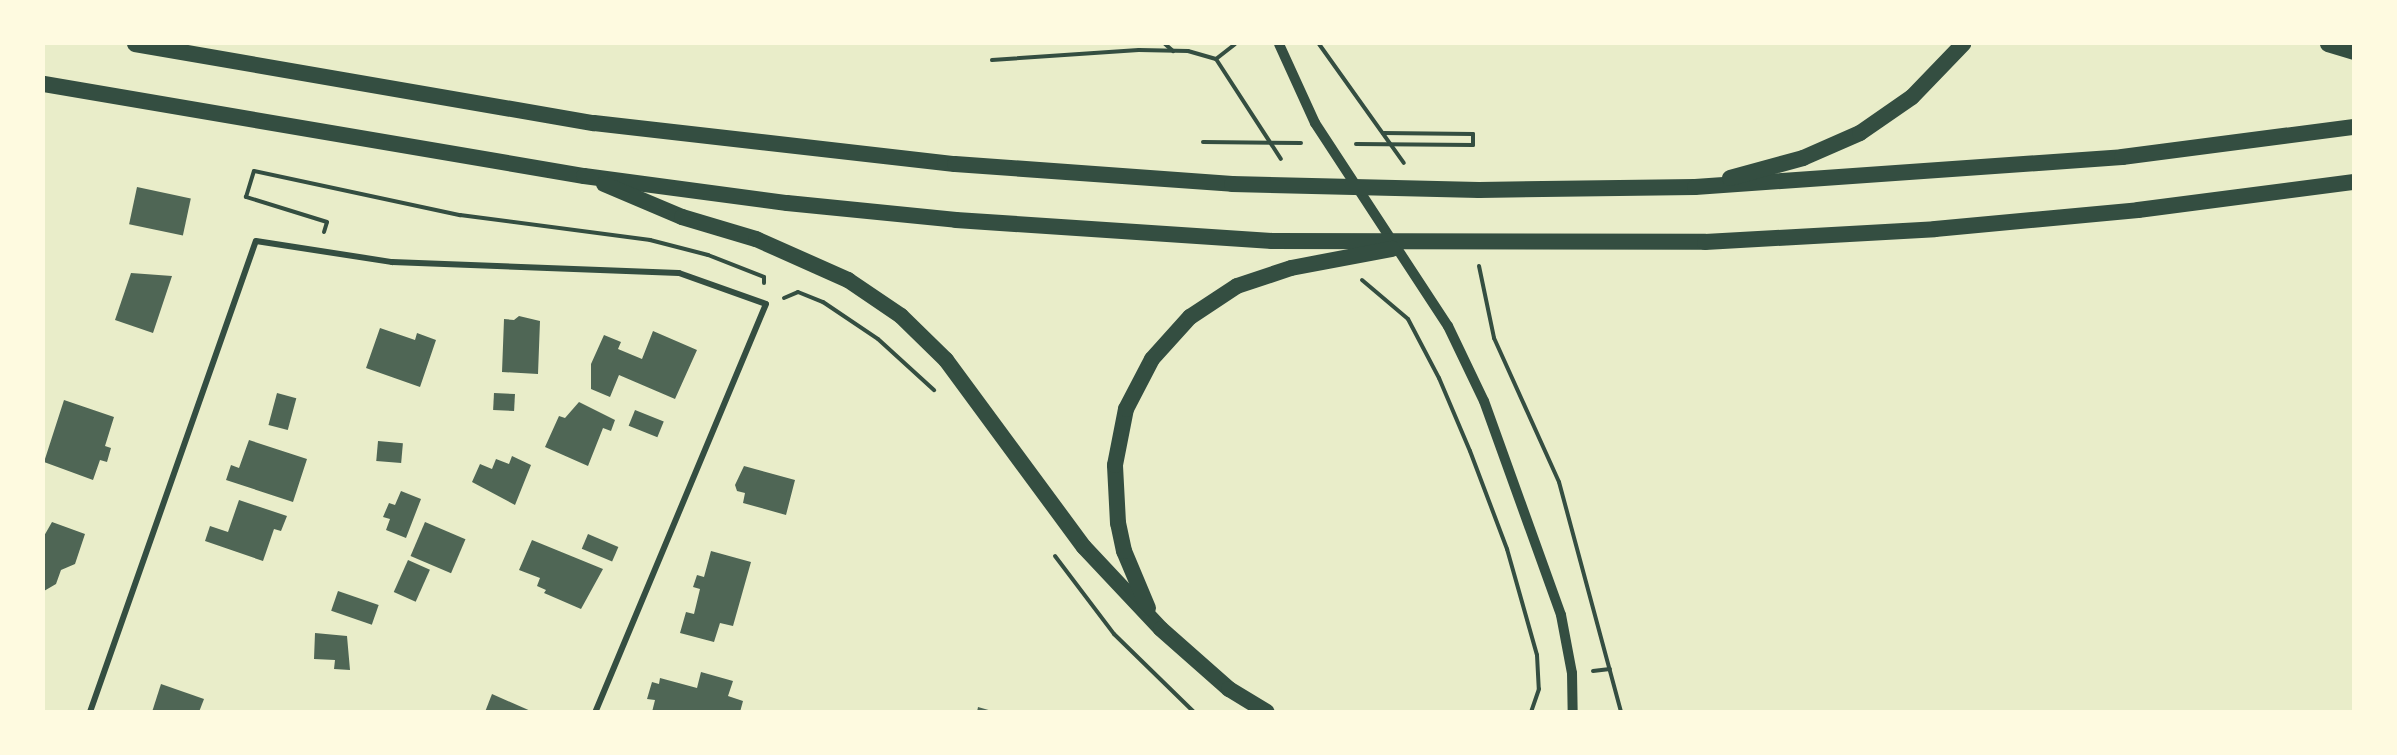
<!DOCTYPE html>
<style>
body{margin:0}
#map{position:relative;width:2397px;height:755px;overflow:hidden;background:#e9edc9;font-family:Overpass,sans-serif}
div>[style]{position:absolute}
.building>*{inset:0;background:#4f6655;transform-origin:0 0}
.path>*{height:4px;margin:-2px;padding:0 2px;transform-origin:2px;border-radius:2px;background:#344e41}
.minor>*{height:6px;margin:-3px;padding:0 3px;transform-origin:3px;border-radius:3px;background:#344e41}
.tertiary>*{height:10px;margin:-5px;padding:0 5px;transform-origin:5px;border-radius:5px;background:#344e41}
.trunk>*{height:16px;margin:-8px;padding:0 8px;transform-origin:8px;border-radius:8px;background:#344e41}
span{translate:-50% -50%;white-space:nowrap;text-align:center;line-height:1.15;-webkit-text-stroke:6px #fefae0;paint-order:stroke}
.frame{position:absolute;inset:0;border:45px solid #fefae0;pointer-events:none}
</style>
<div id="map">
<div class="building">
<div style="left:137px;top:187px;width:55px;height:38px;rotate:12deg"></div>
<div style="clip-path:polygon(131px 273px,172px 276px,153px 333px,115px 320px)"></div>
<div style="clip-path:polygon(519px 316px,540px 321px,538px 374px,502px 372px,504px 319px,514px 320px)"></div>
<div style="clip-path:polygon(380px 328px,415px 340px,417px 333px,436px 340px,420px 387px,366px 368px)"></div>
<div style="clip-path:polygon(653px 331px,697px 350px,675px 399px,619px 375px,610px 397px,591px 389px,591px 364px,604px 335px,621px 342px,618px 349px,642px 359px)"></div>
<div style="left:277px;top:393px;width:20px;height:33px;rotate:15deg"></div>
<div style="left:494px;top:393px;width:21px;height:17px;rotate:3deg"></div>
<div style="clip-path:polygon(64px 400px,114px 417px,105px 446px,111px 448px,107px 462px,100px 460px,93px 480px,44px 462px)"></div>
<div style="clip-path:polygon(579px 402px,615px 420px,611px 431px,603px 428px,588px 466px,545px 447px,559px 416px,565px 418px)"></div>
<div style="left:635px;top:410px;width:31px;height:17px;rotate:22deg"></div>
<div style="clip-path:polygon(249px 440px,307px 459px,293px 502px,226px 480px,231px 465px,239px 468px)"></div>
<div style="left:378px;top:441px;width:25px;height:20px;rotate:5deg"></div>
<div style="clip-path:polygon(512px 456px,531px 465px,515px 505px,472px 482px,480px 464px,492px 469px,496px 459px,509px 464px)"></div>
<div style="clip-path:polygon(744px 466px,795px 480px,786px 515px,743px 503px,745px 493px,737px 491px,735px 485px)"></div>
<div style="clip-path:polygon(401px 491px,421px 499px,406px 538px,386px 530px,390px 519px,383px 517px,389px 503px,395px 505px)"></div>
<div style="clip-path:polygon(239px 500px,287px 516px,281px 531px,274px 529px,263px 561px,205px 541px,210px 526px,228px 532px)"></div>
<div style="clip-path:polygon(52px 522px,85px 534px,75px 564px,61px 570px,56px 584px,44px 591px,44px 536px)"></div>
<div style="left:425px;top:522px;width:44px;height:37px;rotate:23deg"></div>
<div style="left:588px;top:534px;width:33px;height:16px;rotate:23deg"></div>
<div style="clip-path:polygon(532px 540px,603px 569px,581px 609px,544px 593px,546px 590px,537px 586px,540px 578px,519px 570px)"></div>
<div style="clip-path:polygon(711px 551px,751px 562px,733px 626px,720px 623px,714px 642px,680px 633px,686px 612px,694px 614px,700px 589px,693px 587px,697px 575px,704px 577px)"></div>
<div style="left:408px;top:560px;width:24px;height:35px;rotate:24deg"></div>
<div style="left:338px;top:591px;width:43px;height:21px;rotate:19deg"></div>
<div style="clip-path:polygon(315px 633px,347px 636px,350px 670px,334px 669px,335px 660px,314px 659px)"></div>
<div style="clip-path:polygon(701px 672px,733px 681px,728px 696px,743px 701px,740px 712px,652px 712px,655px 700px,647px 699px,652px 682px,659px 684px,660px 678px,697px 688px)"></div>
<div style="clip-path:polygon(161px 684px,204px 699px,199px 712px,152px 712px)"></div>
<div style="clip-path:polygon(492px 694px,533px 712px,485px 712px)"></div>
<div style="clip-path:polygon(978px 707px,992px 711px,992px 712px,977px 712px)"></div>
</div>
<div class="path">
<div style="left:1165px;top:44px;width:11px;rotate:41deg"></div>
<div style="left:1319px;top:44px;width:146px;rotate:54.5deg"></div>
<div style="left:1216px;top:59px;width:24px;rotate:-38deg"></div>
<div style="left:992px;top:60px;width:147px;rotate:-3.9deg"></div>
<div style="left:1139px;top:50px;width:49px;rotate:1.2deg"></div>
<div style="left:1188px;top:51px;width:29px;rotate:16deg"></div>
<div style="left:1216px;top:59px;width:119px;rotate:57deg"></div>
<div style="left:1203px;top:142px;width:98px;rotate:0.6deg"></div>
<div style="left:1356px;top:144px;width:117px;rotate:0.5deg"></div>
<div style="left:1473px;top:145px;width:11px;rotate:-90deg"></div>
<div style="left:1473px;top:134px;width:90px;rotate:-179.4deg"></div>
<div style="left:324px;top:232px;width:10px;rotate:-73deg"></div>
<div style="left:327px;top:222px;width:85px;rotate:-162.8deg"></div>
<div style="left:246px;top:197px;width:27px;rotate:-73deg"></div>
<div style="left:254px;top:171px;width:211px;rotate:12.1deg"></div>
<div style="left:460px;top:215px;width:192px;rotate:7.5deg"></div>
<div style="left:650px;top:240px;width:60px;rotate:14.5deg"></div>
<div style="left:708px;top:255px;width:60px;rotate:21.4deg"></div>
<div style="left:764px;top:277px;width:6px;rotate:90deg"></div>
<div style="left:1479px;top:266px;width:74px;rotate:78.2deg"></div>
<div style="left:1494px;top:338px;width:158px;rotate:65.7deg"></div>
<div style="left:1559px;top:482px;width:238px;rotate:74.9deg"></div>
<div style="left:1362px;top:280px;width:60px;rotate:40.3deg"></div>
<div style="left:1408px;top:319px;width:67px;rotate:62.3deg"></div>
<div style="left:1439px;top:378px;width:79px;rotate:67deg"></div>
<div style="left:1470px;top:451px;width:105px;rotate:69.3deg"></div>
<div style="left:1507px;top:549px;width:110px;rotate:74.2deg"></div>
<div style="left:1537px;top:655px;width:34px;rotate:87deg"></div>
<div style="left:1539px;top:689px;width:24px;rotate:109deg"></div>
<div style="left:784px;top:298px;width:15px;rotate:-23deg"></div>
<div style="left:798px;top:292px;width:27px;rotate:22deg"></div>
<div style="left:823px;top:302px;width:66px;rotate:33.9deg"></div>
<div style="left:878px;top:339px;width:76px;rotate:42.3deg"></div>
<div style="left:1055px;top:556px;width:98px;rotate:52.9deg"></div>
<div style="left:1114px;top:634px;width:112px;rotate:44.3deg"></div>
<div style="left:1593px;top:671px;width:17px;rotate:-7deg"></div>
</div>
<div class="minor">
<div style="left:90px;top:712px;width:499px;rotate:-70.6deg"></div>
<div style="left:256px;top:241px;width:138px;rotate:8.8deg"></div>
<div style="left:392px;top:262px;width:287px;rotate:2.2deg"></div>
<div style="left:679px;top:273px;width:92px;rotate:19.6deg"></div>
<div style="left:766px;top:304px;width:442px;rotate:112.7deg"></div>
</div>
<div class="tertiary">
<div style="left:1279px;top:44px;width:87px;rotate:65.5deg"></div>
<div style="left:1315px;top:123px;width:243px;rotate:56.8deg"></div>
<div style="left:1448px;top:326px;width:83px;rotate:64.4deg"></div>
<div style="left:1484px;top:401px;width:227px;rotate:70.2deg"></div>
<div style="left:1561px;top:615px;width:59px;rotate:79.3deg"></div>
<div style="left:1572px;top:673px;width:39px;rotate:89deg"></div>
</div>
<div class="trunk">
<div style="left:135px;top:44px;width:466px;rotate:9.8deg"></div>
<div style="left:594px;top:123px;width:363px;rotate:6.5deg"></div>
<div style="left:955px;top:164px;width:278px;rotate:4.1deg"></div>
<div style="left:1232px;top:184px;width:247px;rotate:1.4deg"></div>
<div style="left:1479px;top:190px;width:216px;rotate:-0.8deg"></div>
<div style="left:1695px;top:187px;width:428px;rotate:-4deg"></div>
<div style="left:2122px;top:157px;width:234px;rotate:-7.4deg"></div>
<div style="left:2328px;top:44px;width:27px;rotate:17deg"></div>
<div style="left:44px;top:84px;width:548px;rotate:9.67deg"></div>
<div style="left:584px;top:176px;width:205px;rotate:7.6deg"></div>
<div style="left:787px;top:203px;width:170px;rotate:5.7deg"></div>
<div style="left:956px;top:220px;width:317px;rotate:3.8deg"></div>
<div style="left:1272px;top:241px;width:433px;rotate:0.1deg"></div>
<div style="left:1705px;top:242px;width:230px;rotate:-3.2deg"></div>
<div style="left:1935px;top:229px;width:204px;rotate:-5.3deg"></div>
<div style="left:2138px;top:210px;width:218px;rotate:-7.4deg"></div>
<div style="left:1730px;top:178px;width:76px;rotate:-15.3deg"></div>
<div style="left:1803px;top:158px;width:62px;rotate:-23.7deg"></div>
<div style="left:1860px;top:133px;width:63px;rotate:-34.7deg"></div>
<div style="left:1912px;top:97px;width:74px;rotate:-46.1deg"></div>
<div style="left:604px;top:184px;width:85px;rotate:22.9deg"></div>
<div style="left:682px;top:217px;width:77px;rotate:16.6deg"></div>
<div style="left:756px;top:239px;width:101px;rotate:24deg"></div>
<div style="left:848px;top:280px;width:64px;rotate:34.2deg"></div>
<div style="left:901px;top:316px;width:63px;rotate:44.4deg"></div>
<div style="left:946px;top:360px;width:232px;rotate:53.6deg"></div>
<div style="left:1084px;top:547px;width:112px;rotate:46.8deg"></div>
<div style="left:1161px;top:629px;width:91px;rotate:41.4deg"></div>
<div style="left:1229px;top:689px;width:44px;rotate:31.2deg"></div>
<div style="left:1148px;top:608px;width:62px;rotate:-112.8deg"></div>
<div style="left:1124px;top:551px;width:29px;rotate:-102deg"></div>
<div style="left:1118px;top:523px;width:58px;rotate:-93deg"></div>
<div style="left:1115px;top:465px;width:57px;rotate:-78.9deg"></div>
<div style="left:1126px;top:409px;width:56px;rotate:-62.5deg"></div>
<div style="left:1152px;top:359px;width:57px;rotate:-47.9deg"></div>
<div style="left:1190px;top:317px;width:56px;rotate:-33.4deg"></div>
<div style="left:1237px;top:286px;width:57px;rotate:-18.4deg"></div>
<div style="left:1291px;top:268px;width:103px;rotate:-10.7deg"></div>
</div>
<div class="frame"></div>
</div>
